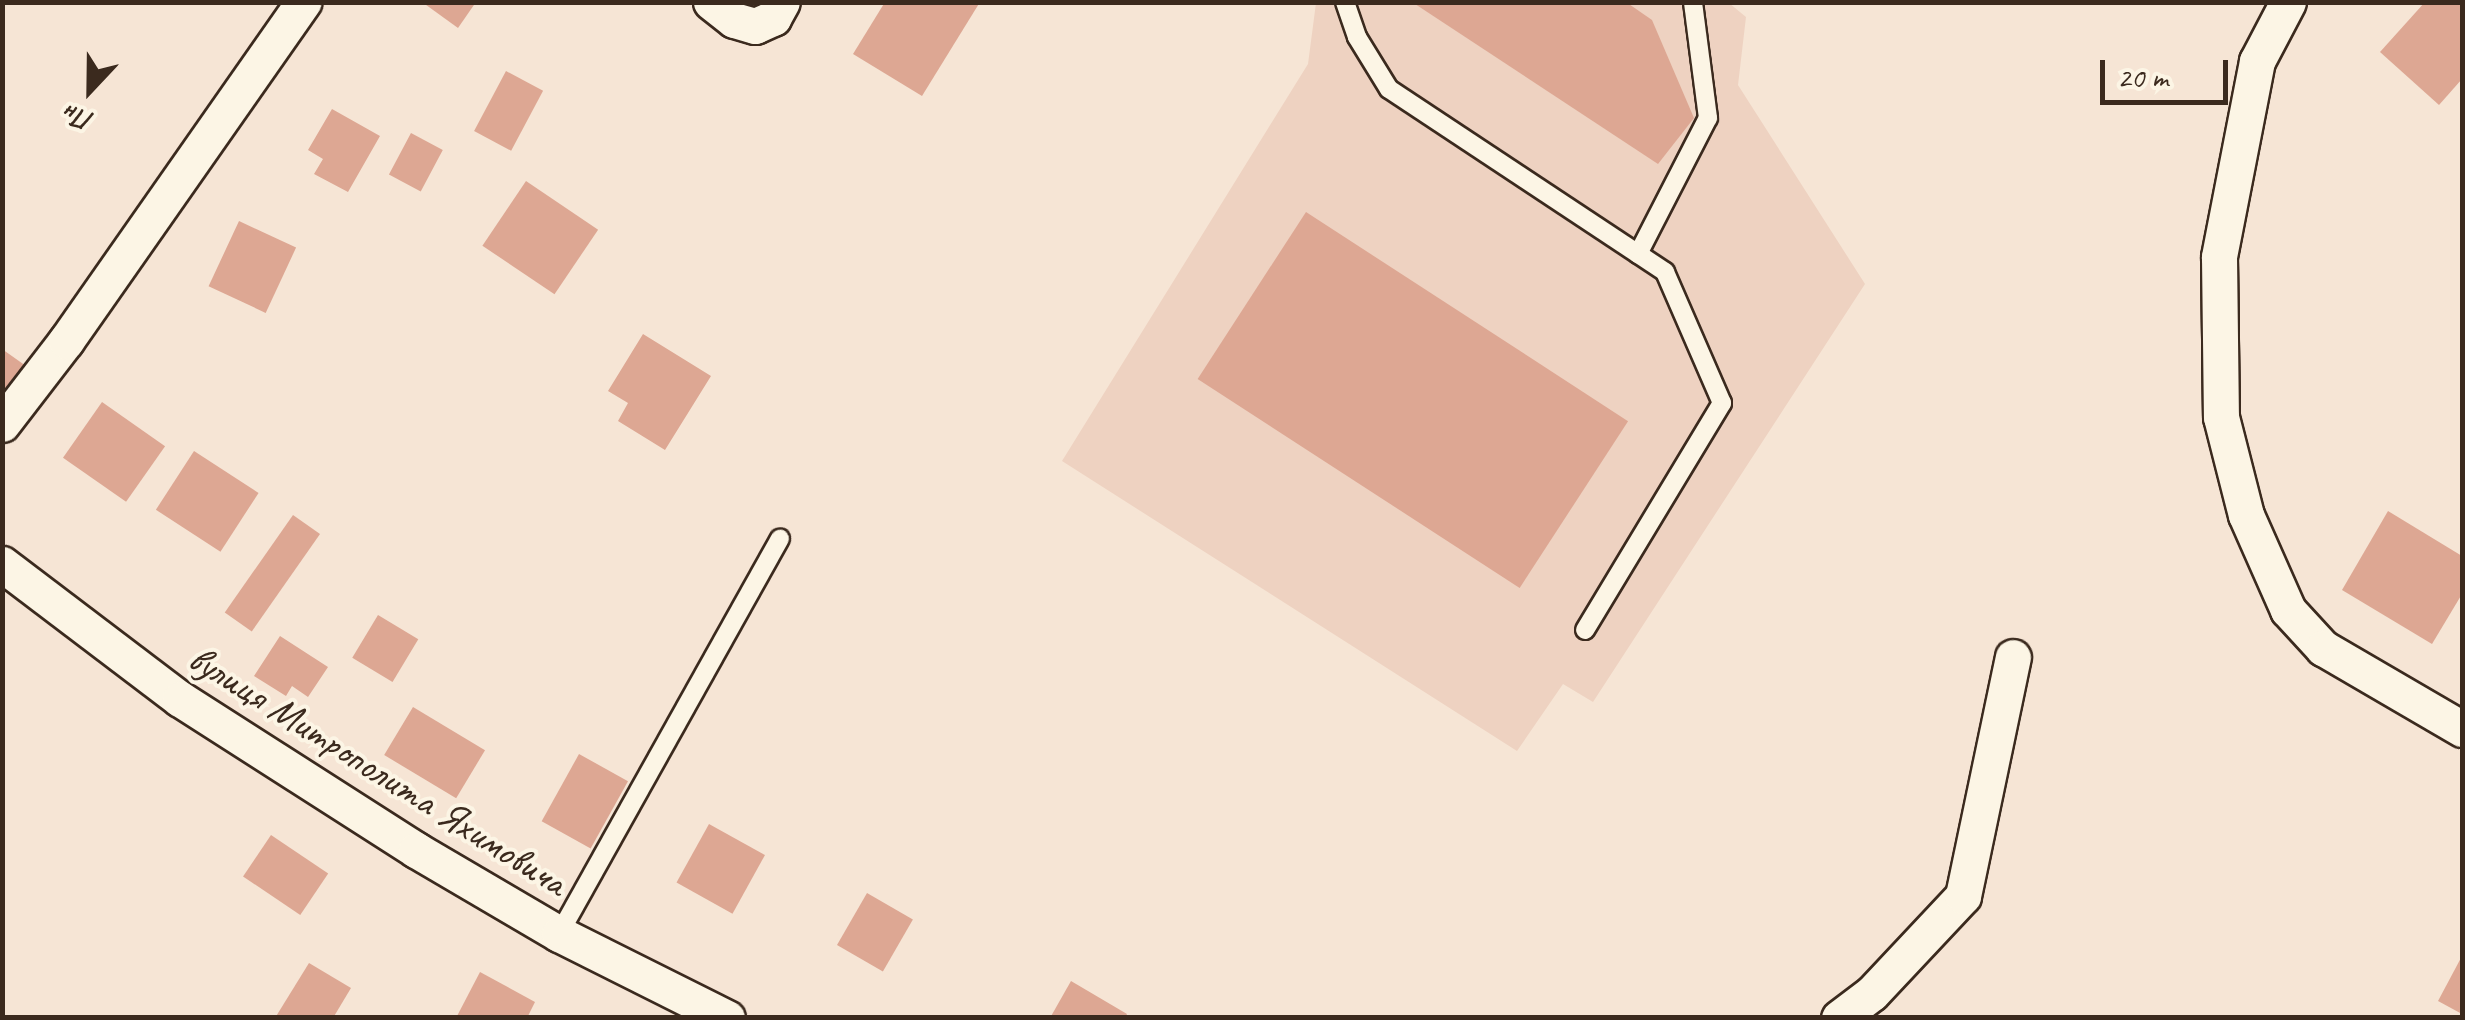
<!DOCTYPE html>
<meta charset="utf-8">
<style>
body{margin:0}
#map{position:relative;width:2465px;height:1020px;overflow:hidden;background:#f6e5d5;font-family:Caveat,sans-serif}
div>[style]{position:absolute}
.built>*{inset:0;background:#eed2c1}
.building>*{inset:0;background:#dda793;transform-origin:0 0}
.roads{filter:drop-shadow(2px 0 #3b2a1e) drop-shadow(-2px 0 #3b2a1e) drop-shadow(0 2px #3b2a1e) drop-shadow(0 -2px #3b2a1e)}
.lane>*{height:18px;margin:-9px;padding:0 9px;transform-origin:9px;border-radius:9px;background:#fcf5e5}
.street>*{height:35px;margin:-17.5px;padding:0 17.5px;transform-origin:17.5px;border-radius:17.5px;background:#fcf5e5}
span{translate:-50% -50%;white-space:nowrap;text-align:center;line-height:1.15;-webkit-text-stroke:8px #fcf5e5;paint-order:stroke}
.street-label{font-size:40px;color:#3b2a1e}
.frame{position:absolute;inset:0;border:5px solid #3b2a1e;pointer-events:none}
.north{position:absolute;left:40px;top:40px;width:100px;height:100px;-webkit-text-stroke:8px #fcf5e5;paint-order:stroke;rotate:202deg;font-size:28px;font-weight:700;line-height:40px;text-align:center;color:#3b2a1e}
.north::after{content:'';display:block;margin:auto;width:35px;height:45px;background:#3b2a1e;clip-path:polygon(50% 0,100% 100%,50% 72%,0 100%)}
.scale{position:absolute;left:2100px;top:60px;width:128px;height:45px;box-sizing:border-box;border:5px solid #3b2a1e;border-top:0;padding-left:12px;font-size:30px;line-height:35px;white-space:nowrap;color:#3b2a1e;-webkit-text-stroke:8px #fcf5e5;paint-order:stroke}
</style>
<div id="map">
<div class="built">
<div style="clip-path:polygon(1316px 3px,1729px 3px,1746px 17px,1738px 85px,1865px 284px,1593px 702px,1563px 684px,1517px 751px,1062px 461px,1308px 64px)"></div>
</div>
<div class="building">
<div style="clip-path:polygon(422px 2px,476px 2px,458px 28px)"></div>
<div style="clip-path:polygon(885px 2px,980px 2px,922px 96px,853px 54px)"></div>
<div style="clip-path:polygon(1412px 2px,1626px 2px,1652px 20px,1694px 118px,1658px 164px)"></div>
<div style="clip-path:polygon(2425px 2px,2462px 2px,2462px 79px,2439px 105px,2380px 52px)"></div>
<div style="left:506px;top:71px;width:42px;height:68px;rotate:28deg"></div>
<div style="clip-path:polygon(332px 109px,380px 136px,348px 192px,314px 174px,323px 159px,308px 150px)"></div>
<div style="left:411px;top:133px;width:36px;height:47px;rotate:28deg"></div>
<div style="left:526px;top:181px;width:87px;height:78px;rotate:34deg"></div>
<div style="left:1306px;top:212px;width:384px;height:199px;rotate:33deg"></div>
<div style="left:239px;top:221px;width:63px;height:72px;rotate:25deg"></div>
<div style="clip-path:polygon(643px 334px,711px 376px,665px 450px,618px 421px,628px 403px,608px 391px)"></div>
<div style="clip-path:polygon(2px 349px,26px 366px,2px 400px)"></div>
<div style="left:102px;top:402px;width:77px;height:68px;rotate:35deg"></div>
<div style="left:194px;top:451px;width:77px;height:70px;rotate:33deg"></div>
<div style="clip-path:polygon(2388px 511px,2462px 556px,2462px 594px,2432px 644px,2342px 590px)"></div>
<div style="left:293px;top:515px;width:33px;height:119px;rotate:35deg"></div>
<div style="left:378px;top:615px;width:47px;height:50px;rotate:31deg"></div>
<div style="clip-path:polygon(280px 636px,328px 667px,308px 697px,292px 686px,286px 696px,254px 676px)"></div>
<div style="left:413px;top:707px;width:84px;height:56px;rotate:31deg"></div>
<div style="left:579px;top:754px;width:56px;height:77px;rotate:29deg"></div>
<div style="left:709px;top:824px;width:64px;height:67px;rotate:29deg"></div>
<div style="left:271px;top:835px;width:69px;height:50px;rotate:34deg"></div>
<div style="left:867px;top:893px;width:53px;height:60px;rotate:30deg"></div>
<div style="clip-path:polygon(2462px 956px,2462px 1014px,2438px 1001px)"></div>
<div style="clip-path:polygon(309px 963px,351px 988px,333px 1018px,275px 1018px)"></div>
<div style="clip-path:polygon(480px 972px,535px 1002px,527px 1018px,456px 1018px)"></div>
<div style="clip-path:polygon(1071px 981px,1127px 1014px,1125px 1018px,1050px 1018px)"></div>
</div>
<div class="roads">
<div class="lane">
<div style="left:1345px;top:2px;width:37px;rotate:71deg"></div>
<div style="left:1357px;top:37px;width:61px;rotate:58.4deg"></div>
<div style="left:1389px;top:89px;width:331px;rotate:33.5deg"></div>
<div style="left:1665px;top:272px;width:143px;rotate:66.5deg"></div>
<div style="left:1722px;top:403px;width:265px;rotate:121.1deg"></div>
<div style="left:1638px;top:254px;width:153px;rotate:-62.8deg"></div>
<div style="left:1708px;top:118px;width:117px;rotate:-97.4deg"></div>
<div style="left:559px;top:934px;width:453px;rotate:-60.8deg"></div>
</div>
<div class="street">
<div style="left:711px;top:2px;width:29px;rotate:38deg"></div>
<div style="left:734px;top:20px;width:22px;rotate:16deg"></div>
<div style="left:755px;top:26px;width:20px;rotate:-24deg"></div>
<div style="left:773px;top:18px;width:18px;rotate:-61deg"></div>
<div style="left:2288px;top:2px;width:67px;rotate:117.7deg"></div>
<div style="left:2257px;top:61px;width:200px;rotate:101deg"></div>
<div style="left:2219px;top:257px;width:160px;rotate:89.3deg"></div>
<div style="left:2221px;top:417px;width:101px;rotate:75.7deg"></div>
<div style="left:2246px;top:515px;width:104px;rotate:66.1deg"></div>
<div style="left:2288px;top:610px;width:52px;rotate:47.4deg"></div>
<div style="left:2323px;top:648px;width:161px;rotate:30.2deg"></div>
<div style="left:2px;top:424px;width:105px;rotate:-52.4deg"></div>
<div style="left:66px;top:341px;width:414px;rotate:-55deg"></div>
<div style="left:2px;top:564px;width:223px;rotate:37.2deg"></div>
<div style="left:180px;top:699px;width:280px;rotate:32.6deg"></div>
<div style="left:416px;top:850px;width:166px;rotate:30.4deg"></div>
<div style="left:559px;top:934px;width:188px;rotate:26.6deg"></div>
<div style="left:1839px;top:1018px;width:41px;rotate:-37.1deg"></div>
<div style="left:1872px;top:993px;width:133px;rotate:-46.8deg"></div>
<div style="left:1963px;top:896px;width:244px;rotate:-78.2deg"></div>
</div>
</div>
<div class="street-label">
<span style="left:378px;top:770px;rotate:32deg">вулиця Митрополита Яхимовича</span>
</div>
<div class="frame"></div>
<div class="north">Пн</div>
<div class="scale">20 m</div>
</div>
